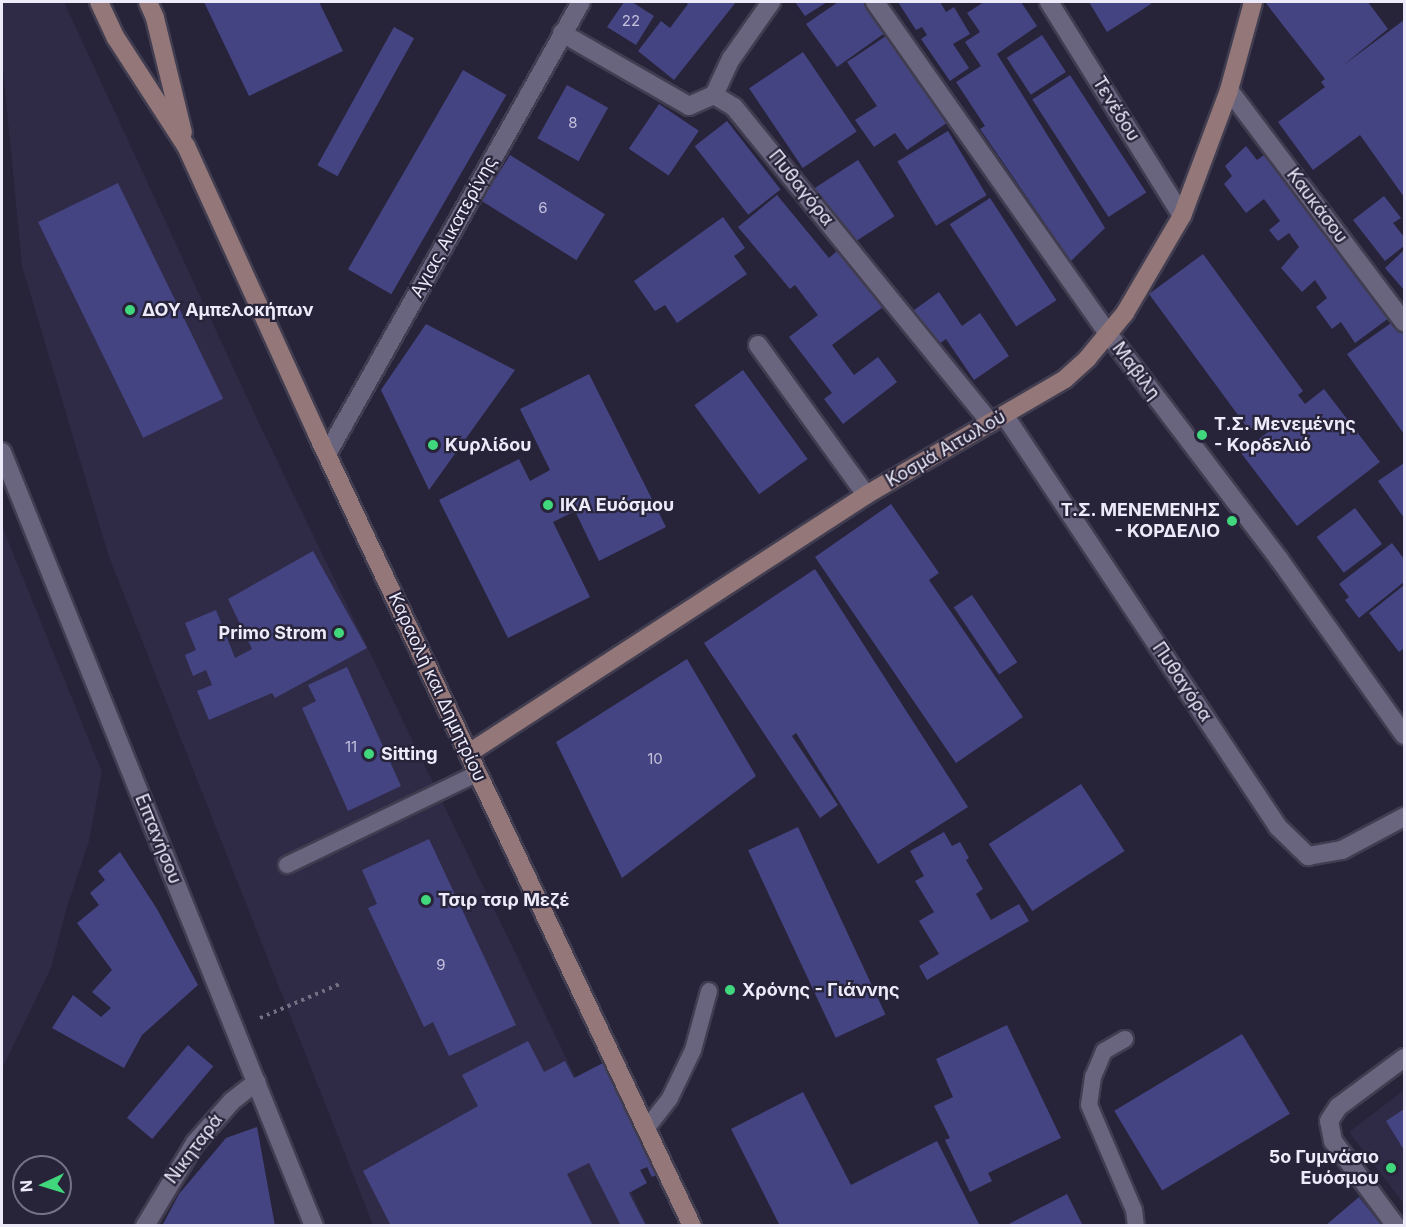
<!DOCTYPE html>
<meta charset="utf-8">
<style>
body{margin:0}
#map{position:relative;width:1406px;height:1227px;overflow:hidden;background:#272339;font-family:Inter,sans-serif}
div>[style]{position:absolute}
.built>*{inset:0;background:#2f2a46}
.building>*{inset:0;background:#454482;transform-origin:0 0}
.path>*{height:4px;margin-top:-2px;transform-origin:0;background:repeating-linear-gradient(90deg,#747084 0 3px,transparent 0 7.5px)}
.roads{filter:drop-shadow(2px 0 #413d50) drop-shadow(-2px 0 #413d50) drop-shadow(0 2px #413d50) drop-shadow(0 -2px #413d50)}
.lane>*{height:16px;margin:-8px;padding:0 8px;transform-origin:8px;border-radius:8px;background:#69657f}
.street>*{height:18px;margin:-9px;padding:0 9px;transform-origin:9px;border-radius:9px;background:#69657f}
.secondary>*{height:18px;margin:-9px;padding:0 9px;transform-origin:9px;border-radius:9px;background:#947778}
.dots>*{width:16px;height:16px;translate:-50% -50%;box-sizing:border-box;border:3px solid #272339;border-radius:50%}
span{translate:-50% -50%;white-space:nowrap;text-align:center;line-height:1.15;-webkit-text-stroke:4.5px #272339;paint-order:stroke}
.number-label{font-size:15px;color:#c3c1dc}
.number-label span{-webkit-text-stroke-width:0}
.street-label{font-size:18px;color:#edebfa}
.poi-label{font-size:18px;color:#edebfa;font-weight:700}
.left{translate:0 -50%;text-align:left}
.right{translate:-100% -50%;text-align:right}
.frame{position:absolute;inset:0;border:3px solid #edebfa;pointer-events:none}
.north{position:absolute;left:12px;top:1155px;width:60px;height:60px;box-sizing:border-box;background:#272339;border:2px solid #767386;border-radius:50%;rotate:266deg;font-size:16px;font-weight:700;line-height:24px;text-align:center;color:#edebfa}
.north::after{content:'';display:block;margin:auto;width:21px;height:27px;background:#41d77c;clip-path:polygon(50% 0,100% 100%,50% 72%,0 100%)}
</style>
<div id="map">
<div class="built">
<div style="clip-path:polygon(2px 2px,64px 2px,257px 419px,647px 1225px,373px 1225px,109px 557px,22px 266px,2px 60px)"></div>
<div style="clip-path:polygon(2px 526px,102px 772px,89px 841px,67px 907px,51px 968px,2px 1069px)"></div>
<div style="clip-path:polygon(1404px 1090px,1404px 1204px,1349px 1132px)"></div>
</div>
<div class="building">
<div style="clip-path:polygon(204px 2px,319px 2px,343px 51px,249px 96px)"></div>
<div style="clip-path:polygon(624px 2px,632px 2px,654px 16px,636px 45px,607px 27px)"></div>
<div style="clip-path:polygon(685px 2px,736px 2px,674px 80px,638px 51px,661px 21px,670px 28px,688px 4px)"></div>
<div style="clip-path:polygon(795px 2px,827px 2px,805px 16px)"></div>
<div style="clip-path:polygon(838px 2px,869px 2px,889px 30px,837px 67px,806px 24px)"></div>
<div style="clip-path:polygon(898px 2px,940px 2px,946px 12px,954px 7px,970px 34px,953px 44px,969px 68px,950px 81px,921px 39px,927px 35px,922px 27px,916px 30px)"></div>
<div style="clip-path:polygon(984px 2px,1021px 2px,1037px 26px,997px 54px,1105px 228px,1071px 261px,980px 129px,985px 126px,956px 82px,981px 66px,965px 42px,980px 32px,967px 13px)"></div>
<div style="clip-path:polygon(1089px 2px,1150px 2px,1151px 4px,1107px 32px)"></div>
<div style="clip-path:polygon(1265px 2px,1368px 2px,1388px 29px,1341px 67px,1404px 20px,1404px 197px,1360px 135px,1313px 170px,1278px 122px,1325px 87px,1321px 82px,1325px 79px)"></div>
<div style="left:394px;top:27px;width:23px;height:158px;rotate:29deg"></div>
<div style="clip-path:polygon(895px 30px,954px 118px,907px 150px,895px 133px,874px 147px,855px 120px,877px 106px,847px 62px)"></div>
<div style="left:1042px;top:35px;width:44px;height:42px;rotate:57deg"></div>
<div style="left:803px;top:52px;width:96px;height:65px;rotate:56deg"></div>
<div style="left:463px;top:70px;width:50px;height:230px;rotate:30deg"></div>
<div style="left:1070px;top:75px;width:140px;height:45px;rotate:57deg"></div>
<div style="left:567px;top:85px;width:47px;height:61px;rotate:29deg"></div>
<div style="left:659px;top:104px;width:48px;height:54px;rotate:34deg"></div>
<div style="left:727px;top:121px;width:87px;height:41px;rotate:52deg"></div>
<div style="left:948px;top:131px;width:75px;height:59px;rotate:59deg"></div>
<div style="clip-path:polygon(1246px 146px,1257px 160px,1267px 153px,1393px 315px,1355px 343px,1341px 322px,1332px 329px,1316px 307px,1327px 298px,1315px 280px,1302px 292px,1281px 268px,1299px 247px,1289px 233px,1278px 241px,1269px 230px,1280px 221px,1264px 199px,1246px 213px,1224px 184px,1232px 176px,1225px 166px)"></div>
<div style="left:510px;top:155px;width:112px;height:54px;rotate:32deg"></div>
<div style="left:858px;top:160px;width:67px;height:52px;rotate:57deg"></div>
<div style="left:118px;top:183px;width:240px;height:89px;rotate:64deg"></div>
<div style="clip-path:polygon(777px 195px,829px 258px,838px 250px,883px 307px,832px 345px,854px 375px,878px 357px,897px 382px,843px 424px,824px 399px,832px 393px,789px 337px,818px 315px,795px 285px,790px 289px,738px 227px)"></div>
<div style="clip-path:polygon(1384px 196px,1401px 218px,1393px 223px,1404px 237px,1404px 246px,1385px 261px,1353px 220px)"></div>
<div style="left:990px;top:198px;width:122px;height:48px;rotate:57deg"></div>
<div style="clip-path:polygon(723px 217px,745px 248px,734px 256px,747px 274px,677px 323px,665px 305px,655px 311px,634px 281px)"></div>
<div style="clip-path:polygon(1404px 250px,1404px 290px,1385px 268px)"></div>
<div style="clip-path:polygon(1203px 254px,1303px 391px,1298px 395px,1305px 404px,1324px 389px,1380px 462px,1297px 526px,1241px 453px,1278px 424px,1271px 415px,1249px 430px,1149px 294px)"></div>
<div style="clip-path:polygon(939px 292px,962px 326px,980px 313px,1009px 356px,974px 380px,946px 339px,939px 344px,910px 313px)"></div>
<div style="clip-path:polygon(1397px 319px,1404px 329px,1404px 434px,1347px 354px)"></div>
<div style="clip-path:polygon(426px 324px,515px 370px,429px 490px,381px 390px)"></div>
<div style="left:743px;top:370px;width:110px;height:60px;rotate:54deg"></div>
<div style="clip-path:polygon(589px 374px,666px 527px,599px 561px,575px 511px,553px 522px,590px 597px,508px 638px,439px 500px,519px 459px,530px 481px,550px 470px,520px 409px)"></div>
<div style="clip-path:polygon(1404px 463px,1404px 518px,1378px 481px)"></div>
<div style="clip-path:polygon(891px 504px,939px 573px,929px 580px,1023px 717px,956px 763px,815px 557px)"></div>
<div style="left:1355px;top:508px;width:45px;height:48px;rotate:53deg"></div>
<div style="clip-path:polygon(1392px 543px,1404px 559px,1404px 582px,1359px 618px,1345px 600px,1349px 597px,1339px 584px)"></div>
<div style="clip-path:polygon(313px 551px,367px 648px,275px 698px,272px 693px,209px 720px,197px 691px,212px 685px,206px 670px,193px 676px,185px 655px,196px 650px,185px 623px,216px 610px,235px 658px,252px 649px,228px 599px)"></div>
<div style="clip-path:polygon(815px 569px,968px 807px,878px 864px,796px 733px,792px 736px,838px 805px,820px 818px,704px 643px)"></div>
<div style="clip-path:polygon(1404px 585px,1404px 648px,1399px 652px,1369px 613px)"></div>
<div style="left:972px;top:595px;width:81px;height:22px;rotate:56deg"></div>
<div style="clip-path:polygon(687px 659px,756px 776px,622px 878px,556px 742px)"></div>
<div style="clip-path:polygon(347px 667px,401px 786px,348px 811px,302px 708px,316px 701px,308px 685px)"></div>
<div style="left:1081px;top:784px;width:80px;height:110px;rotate:57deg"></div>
<div style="left:798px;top:827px;width:207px;height:55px;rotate:65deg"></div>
<div style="clip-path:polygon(944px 832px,952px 846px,960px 842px,969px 858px,966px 860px,983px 889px,976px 894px,991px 920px,1019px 904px,1029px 921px,927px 980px,919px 966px,939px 954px,919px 921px,934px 912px,915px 881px,924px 876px,910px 851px)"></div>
<div style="clip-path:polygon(429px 839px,516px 1025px,449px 1056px,433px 1022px,424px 1027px,368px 908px,377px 904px,362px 870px)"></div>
<div style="clip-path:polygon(120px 852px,157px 909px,198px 985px,142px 1035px,124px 1068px,52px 1028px,73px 995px,101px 1017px,111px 1008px,92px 992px,112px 970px,77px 923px,99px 905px,90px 893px,105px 880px,98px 871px)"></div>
<div style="clip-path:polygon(1007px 1025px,1061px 1138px,988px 1173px,992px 1181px,970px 1192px,945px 1140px,950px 1138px,934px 1106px,953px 1097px,936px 1059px)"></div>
<div style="left:1242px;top:1034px;width:93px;height:149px;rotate:59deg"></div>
<div style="clip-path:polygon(528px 1041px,544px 1072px,565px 1061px,574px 1078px,603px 1063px,660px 1173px,652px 1177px,647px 1167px,640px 1170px,647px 1183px,629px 1193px,646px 1226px,621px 1226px,589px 1163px,567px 1174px,593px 1226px,391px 1226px,363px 1171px,478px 1106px,462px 1075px)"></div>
<div style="left:188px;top:1045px;width:33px;height:95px;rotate:40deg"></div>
<div style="clip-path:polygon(803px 1092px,851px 1185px,937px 1141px,980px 1226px,780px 1226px,731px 1129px)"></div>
<div style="clip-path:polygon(1404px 1109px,1404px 1150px,1386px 1121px)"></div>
<div style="clip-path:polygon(257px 1127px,275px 1226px,162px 1226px,179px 1194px,226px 1138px)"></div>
<div style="clip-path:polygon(1067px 1194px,1083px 1226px,1005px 1226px)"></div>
<div style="clip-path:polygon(1359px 1197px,1382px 1226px,1325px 1226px)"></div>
</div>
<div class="path">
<div style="left:260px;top:1018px;width:89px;rotate:-23.1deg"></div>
</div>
<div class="roads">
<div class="lane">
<div style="left:287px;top:865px;width:212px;rotate:-25.7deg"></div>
<div style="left:1125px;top:1039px;width:24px;rotate:150deg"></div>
<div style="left:1104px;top:1051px;width:28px;rotate:113deg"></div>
<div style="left:1093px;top:1077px;width:28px;rotate:98deg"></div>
<div style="left:1089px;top:1105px;width:114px;rotate:66.8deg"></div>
<div style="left:1134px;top:1210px;width:16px;rotate:83deg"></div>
<div style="left:646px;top:1129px;width:39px;rotate:-52deg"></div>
<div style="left:670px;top:1098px;width:53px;rotate:-64.4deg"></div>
<div style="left:693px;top:1050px;width:61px;rotate:-74.8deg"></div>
</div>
<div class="street">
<div style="left:875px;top:2px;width:407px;rotate:54.9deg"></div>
<div style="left:1109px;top:335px;width:281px;rotate:52.8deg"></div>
<div style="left:1279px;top:559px;width:216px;rotate:54.6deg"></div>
<div style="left:1049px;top:2px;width:252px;rotate:58.1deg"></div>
<div style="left:562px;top:33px;width:146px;rotate:29.9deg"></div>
<div style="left:689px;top:106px;width:27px;rotate:-24deg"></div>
<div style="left:714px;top:95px;width:23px;rotate:31deg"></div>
<div style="left:734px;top:107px;width:407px;rotate:50.9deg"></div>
<div style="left:1229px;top:90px;width:291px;rotate:53deg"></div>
<div style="left:714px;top:95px;width:40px;rotate:-65deg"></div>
<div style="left:731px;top:59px;width:70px;rotate:-54.9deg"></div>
<div style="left:758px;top:345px;width:185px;rotate:54.2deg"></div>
<div style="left:1005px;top:416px;width:493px;rotate:56.4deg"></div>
<div style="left:1278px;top:827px;width:42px;rotate:44deg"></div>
<div style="left:1308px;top:856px;width:35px;rotate:-10deg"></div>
<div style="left:1342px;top:850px;width:70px;rotate:-28deg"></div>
<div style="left:2px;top:452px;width:835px;rotate:68.05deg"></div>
<div style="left:327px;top:454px;width:518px;rotate:-60.67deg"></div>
<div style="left:145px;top:1226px;width:97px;rotate:-58.9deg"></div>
<div style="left:195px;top:1143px;width:56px;rotate:-48.6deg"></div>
<div style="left:232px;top:1101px;width:31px;rotate:-38deg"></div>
<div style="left:1396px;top:1226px;width:106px;rotate:-126.5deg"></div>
<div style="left:1333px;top:1141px;width:20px;rotate:-101deg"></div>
<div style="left:1329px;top:1121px;width:17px;rotate:-57deg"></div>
<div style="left:1338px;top:1107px;width:82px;rotate:-36.6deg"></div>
</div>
<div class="secondary">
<div style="left:99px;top:2px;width:40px;rotate:65deg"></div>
<div style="left:116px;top:38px;width:129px;rotate:57.1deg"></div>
<div style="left:186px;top:146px;width:316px;rotate:65.5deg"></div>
<div style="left:317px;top:434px;width:876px;rotate:64.66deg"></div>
<div style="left:148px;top:2px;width:17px;rotate:66deg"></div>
<div style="left:155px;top:18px;width:118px;rotate:76.3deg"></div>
<div style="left:469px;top:753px;width:473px;rotate:-33deg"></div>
<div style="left:866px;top:495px;width:230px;rotate:-30.2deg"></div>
<div style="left:1065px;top:379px;width:30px;rotate:-42deg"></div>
<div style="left:1087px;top:359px;width:60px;rotate:-50.4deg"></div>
<div style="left:1125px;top:313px;width:113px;rotate:-59.6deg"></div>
<div style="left:1182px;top:216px;width:134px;rotate:-69.5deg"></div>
<div style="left:1229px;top:90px;width:91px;rotate:-74.7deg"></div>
</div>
</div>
<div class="dots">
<div style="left:130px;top:310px;background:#41d77c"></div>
<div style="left:1202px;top:435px;background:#41d77c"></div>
<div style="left:433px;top:445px;background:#41d77c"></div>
<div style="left:548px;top:505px;background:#41d77c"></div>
<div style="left:1232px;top:521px;background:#41d77c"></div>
<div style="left:339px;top:633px;background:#41d77c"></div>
<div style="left:369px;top:754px;background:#41d77c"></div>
<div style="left:426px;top:900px;background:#41d77c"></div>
<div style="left:730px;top:990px;background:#41d77c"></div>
<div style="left:1391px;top:1168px;background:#41d77c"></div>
</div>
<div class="number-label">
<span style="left:631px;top:21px">22</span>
<span style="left:573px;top:123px">8</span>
<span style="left:543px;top:208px">6</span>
<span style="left:351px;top:747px">11</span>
<span style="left:655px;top:759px">10</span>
<span style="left:441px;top:965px">9</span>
</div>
<div class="street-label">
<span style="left:1116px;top:109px;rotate:58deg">Τενέδου</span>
<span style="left:801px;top:188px;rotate:51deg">Πυθαγόρα</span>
<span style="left:1317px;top:206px;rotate:53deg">Καυκάσου</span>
<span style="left:454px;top:227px;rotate:-61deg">Αγιας Αικατερίνης</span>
<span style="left:1136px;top:371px;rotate:53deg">Μαβίλη</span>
<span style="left:946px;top:449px;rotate:-30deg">Κοσμά Αιτωλού</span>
<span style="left:1182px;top:682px;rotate:56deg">Πυθαγόρα</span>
<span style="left:437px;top:687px;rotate:65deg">Καραολή και Δημητρίου</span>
<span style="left:158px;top:839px;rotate:68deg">Επτανήσου</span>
<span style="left:194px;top:1149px;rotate:-53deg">Νικηταρά</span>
</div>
<div class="poi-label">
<span class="left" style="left:142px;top:310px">ΔΟΥ Αμπελοκήπων</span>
<span class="left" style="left:1214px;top:435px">Τ.Σ. Μενεμένης<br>- Κορδελιό</span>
<span class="left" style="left:445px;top:445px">Κυρλίδου</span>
<span class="left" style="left:560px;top:505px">ΙΚΑ Ευόσμου</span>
<span class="right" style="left:1220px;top:521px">Τ.Σ. ΜΕΝΕΜΕΝΗΣ<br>- ΚΟΡΔΕΛΙΟ</span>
<span class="right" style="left:327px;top:633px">Primo Strom</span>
<span class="left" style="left:381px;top:754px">Sitting</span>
<span class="left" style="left:438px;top:900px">Τσιρ τσιρ Μεζέ</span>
<span class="left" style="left:742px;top:990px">Χρόνης - Γιάννης</span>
<span class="right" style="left:1379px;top:1168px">5ο Γυμνάσιο<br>Ευόσμου</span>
</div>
<div class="frame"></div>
<div class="north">N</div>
</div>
